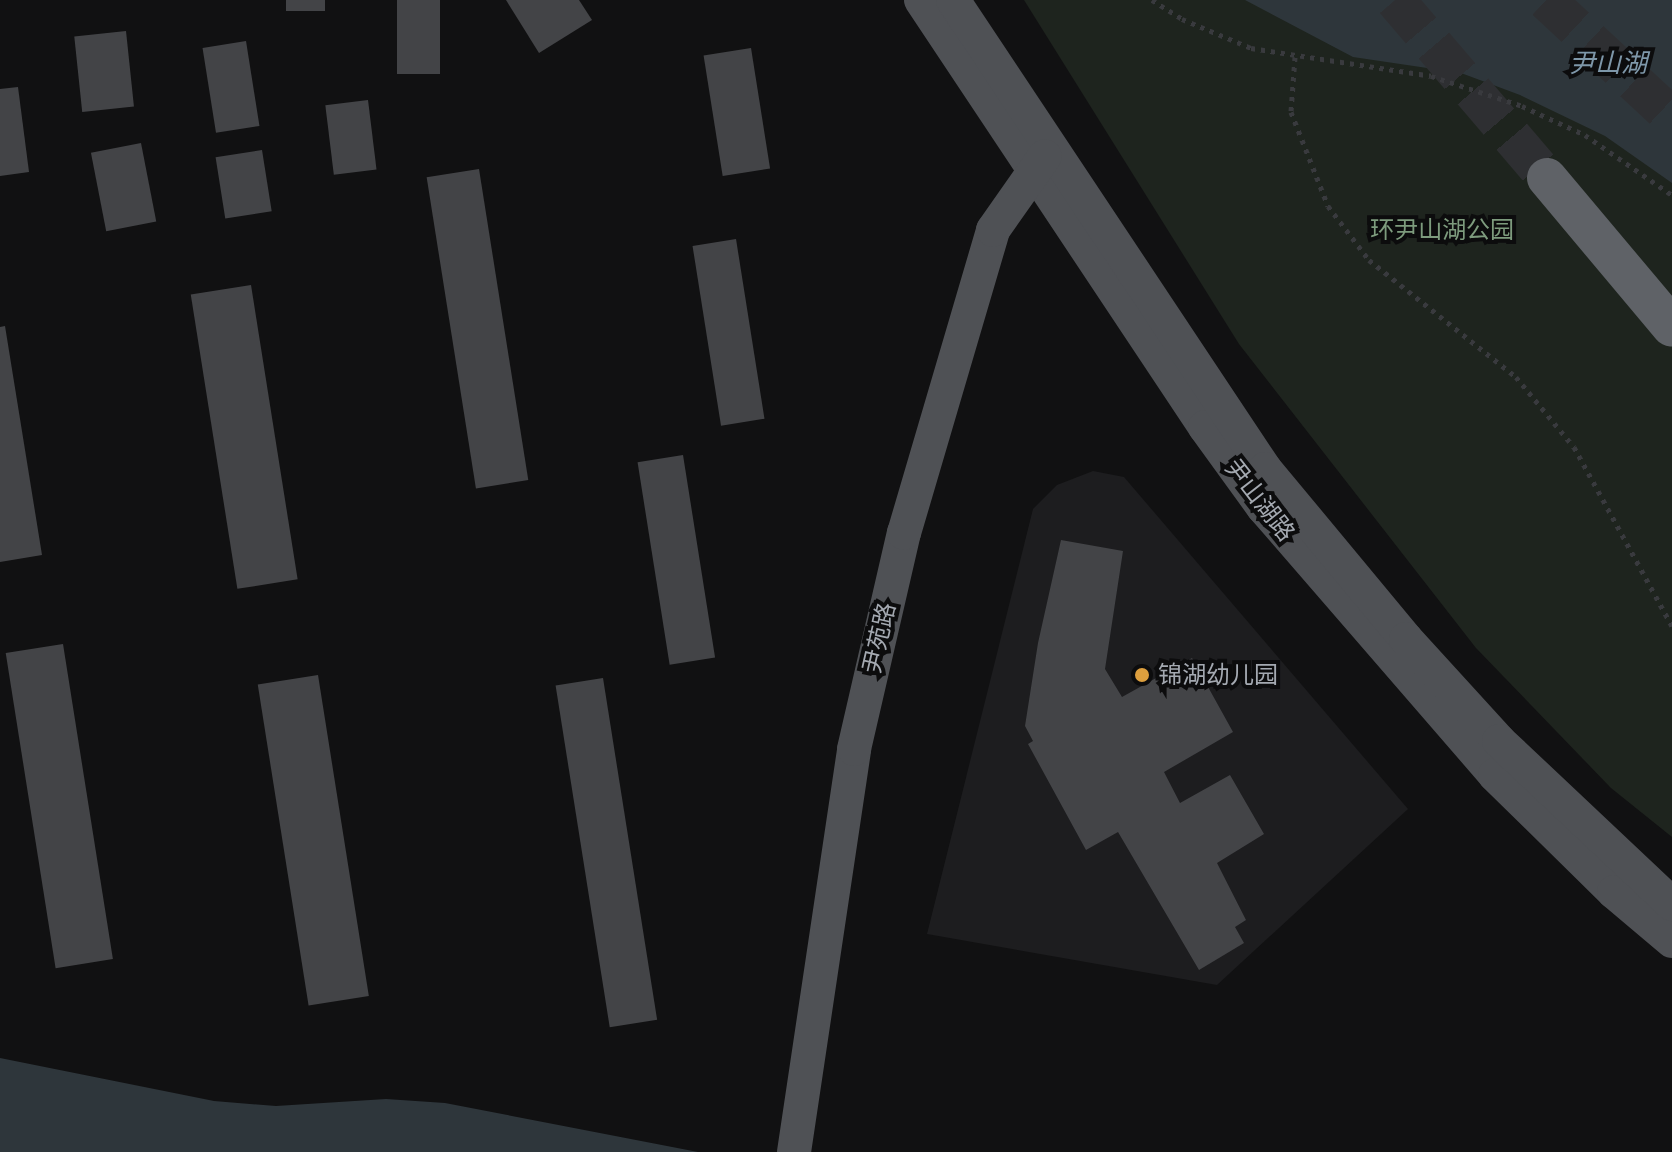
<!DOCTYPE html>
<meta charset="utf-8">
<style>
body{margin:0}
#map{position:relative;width:1672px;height:1152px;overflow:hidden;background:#111112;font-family:"Asap Condensed","Noto Sans SC",sans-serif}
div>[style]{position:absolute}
.built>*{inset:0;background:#1d1d1f}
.green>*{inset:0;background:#1e241e}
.water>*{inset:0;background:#2e363b}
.building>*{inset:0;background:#434447;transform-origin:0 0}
.highway-tunnel>*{height:40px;margin-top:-20px;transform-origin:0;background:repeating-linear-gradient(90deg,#2e2f32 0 40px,transparent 0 60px)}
.path>*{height:5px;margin-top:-2.5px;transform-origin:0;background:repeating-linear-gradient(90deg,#393a3e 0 4px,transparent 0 10px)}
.major>*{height:34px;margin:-17px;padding:0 17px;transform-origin:17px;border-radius:17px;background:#4f5155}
.highway>*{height:40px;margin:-20px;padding:0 20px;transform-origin:20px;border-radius:20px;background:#5f6267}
.dots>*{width:22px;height:22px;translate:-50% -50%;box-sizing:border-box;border:4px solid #0c0c0d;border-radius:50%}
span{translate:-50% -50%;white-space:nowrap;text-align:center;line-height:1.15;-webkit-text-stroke:8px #0c0c0d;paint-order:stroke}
.park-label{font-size:24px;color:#7d9b7d}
.street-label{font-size:24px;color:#a4a9b1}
.poi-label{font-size:24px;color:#a4a9b1}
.left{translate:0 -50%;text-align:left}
.water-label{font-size:26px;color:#7e97a9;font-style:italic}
</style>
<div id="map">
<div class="built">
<div style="clip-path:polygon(1093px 471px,1124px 477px,1408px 809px,1217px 985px,927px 934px,1033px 509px,1057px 485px)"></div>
</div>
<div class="green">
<div style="clip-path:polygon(1024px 0,1672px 0,1672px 837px,1611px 788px,1476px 648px,1239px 344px)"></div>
</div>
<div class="water">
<div style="clip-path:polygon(1245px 0,1672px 0,1672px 183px,1605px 136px,1520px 95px,1461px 73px,1353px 57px)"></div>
<div style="clip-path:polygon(0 1058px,214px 1101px,276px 1106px,386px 1099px,445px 1103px,698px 1152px,0 1152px)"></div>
</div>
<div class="building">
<div style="left:286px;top:0;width:39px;height:11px"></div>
<div style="left:397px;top:0;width:43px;height:74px"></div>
<div style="clip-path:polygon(506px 0,579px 0,592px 20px,539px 53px)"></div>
<div style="left:126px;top:31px;width:76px;height:52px;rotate:84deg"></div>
<div style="left:246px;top:41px;width:86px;height:44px;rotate:81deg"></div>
<div style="left:751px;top:48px;width:122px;height:48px;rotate:81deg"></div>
<div style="clip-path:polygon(18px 87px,29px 172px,0 176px,0 89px)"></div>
<div style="left:368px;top:100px;width:70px;height:43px;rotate:83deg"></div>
<div style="left:141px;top:143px;width:80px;height:51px;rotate:79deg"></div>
<div style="left:262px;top:150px;width:62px;height:47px;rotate:81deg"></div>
<div style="left:479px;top:169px;width:315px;height:53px;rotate:81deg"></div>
<div style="left:736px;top:239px;width:182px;height:44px;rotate:81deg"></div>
<div style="left:251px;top:285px;width:298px;height:61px;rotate:81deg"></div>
<div style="clip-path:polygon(5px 326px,42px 555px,0 562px,0 327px)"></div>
<div style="left:683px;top:455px;width:205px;height:46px;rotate:81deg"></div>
<div style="clip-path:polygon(1061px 540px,1123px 551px,1105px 669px,1122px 697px,1192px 658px,1233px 732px,1164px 772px,1180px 803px,1230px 775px,1264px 834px,1217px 863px,1246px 920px,1235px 927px,1244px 943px,1199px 970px,1118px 832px,1086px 850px,1028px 744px,1033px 741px,1025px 726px,1038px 643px)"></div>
<div style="left:63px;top:644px;width:319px;height:58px;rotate:81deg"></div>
<div style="left:318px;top:675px;width:325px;height:61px;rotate:81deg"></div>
<div style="left:603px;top:678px;width:346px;height:48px;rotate:81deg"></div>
</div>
<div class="highway-tunnel">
<div style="left:1395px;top:0;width:234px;rotate:49.5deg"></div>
<div style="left:1546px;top:0;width:172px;rotate:42.9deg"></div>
</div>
<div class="path">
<div style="left:1152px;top:0;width:36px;rotate:32deg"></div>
<div style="left:1182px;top:19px;width:75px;rotate:22.8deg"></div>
<div style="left:1251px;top:48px;width:182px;rotate:8.8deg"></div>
<div style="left:1431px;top:76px;width:96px;rotate:18.2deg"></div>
<div style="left:1522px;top:106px;width:69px;rotate:24.7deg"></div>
<div style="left:1585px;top:135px;width:106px;rotate:34.6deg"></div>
<div style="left:1295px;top:57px;width:55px;rotate:94.2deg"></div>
<div style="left:1291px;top:112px;width:101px;rotate:68.5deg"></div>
<div style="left:1328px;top:206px;width:68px;rotate:52.8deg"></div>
<div style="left:1369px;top:260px;width:188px;rotate:38.5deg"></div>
<div style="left:1516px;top:377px;width:91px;rotate:50.4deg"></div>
<div style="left:1574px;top:447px;width:204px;rotate:61.3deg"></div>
</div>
<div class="major">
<div style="left:921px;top:0;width:513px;rotate:56.37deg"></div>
<div style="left:1205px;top:427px;width:99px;rotate:54.1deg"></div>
<div style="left:1263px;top:507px;width:354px;rotate:49.1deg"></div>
<div style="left:1495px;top:775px;width:167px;rotate:44.5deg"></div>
<div style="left:1614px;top:892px;width:76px;rotate:40.2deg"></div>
<div style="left:953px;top:0;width:563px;rotate:56.37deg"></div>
<div style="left:1265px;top:469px;width:221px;rotate:50.3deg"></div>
<div style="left:1406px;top:639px;width:138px;rotate:47.6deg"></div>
<div style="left:1499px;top:741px;width:238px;rotate:43.3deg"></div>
<div style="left:794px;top:1152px;width:407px;rotate:-81.5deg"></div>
<div style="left:854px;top:749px;width:222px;rotate:-77deg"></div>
<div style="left:904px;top:533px;width:316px;rotate:-73.6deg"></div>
<div style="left:993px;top:230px;width:90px;rotate:-54.9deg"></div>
</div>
<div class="highway">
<div style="left:1547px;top:178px;width:194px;rotate:50deg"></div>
</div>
<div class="dots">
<div style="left:1142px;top:675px;background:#dd9f3e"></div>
</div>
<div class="park-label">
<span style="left:1442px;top:230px">环尹山湖公园</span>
</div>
<div class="street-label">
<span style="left:1260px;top:500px;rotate:52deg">尹山湖路</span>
<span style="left:879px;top:638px;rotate:-77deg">尹苑路</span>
</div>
<div class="poi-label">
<span class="left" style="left:1158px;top:675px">锦湖幼儿园</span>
</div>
<div class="water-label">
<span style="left:1608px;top:64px">尹山湖</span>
</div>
</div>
